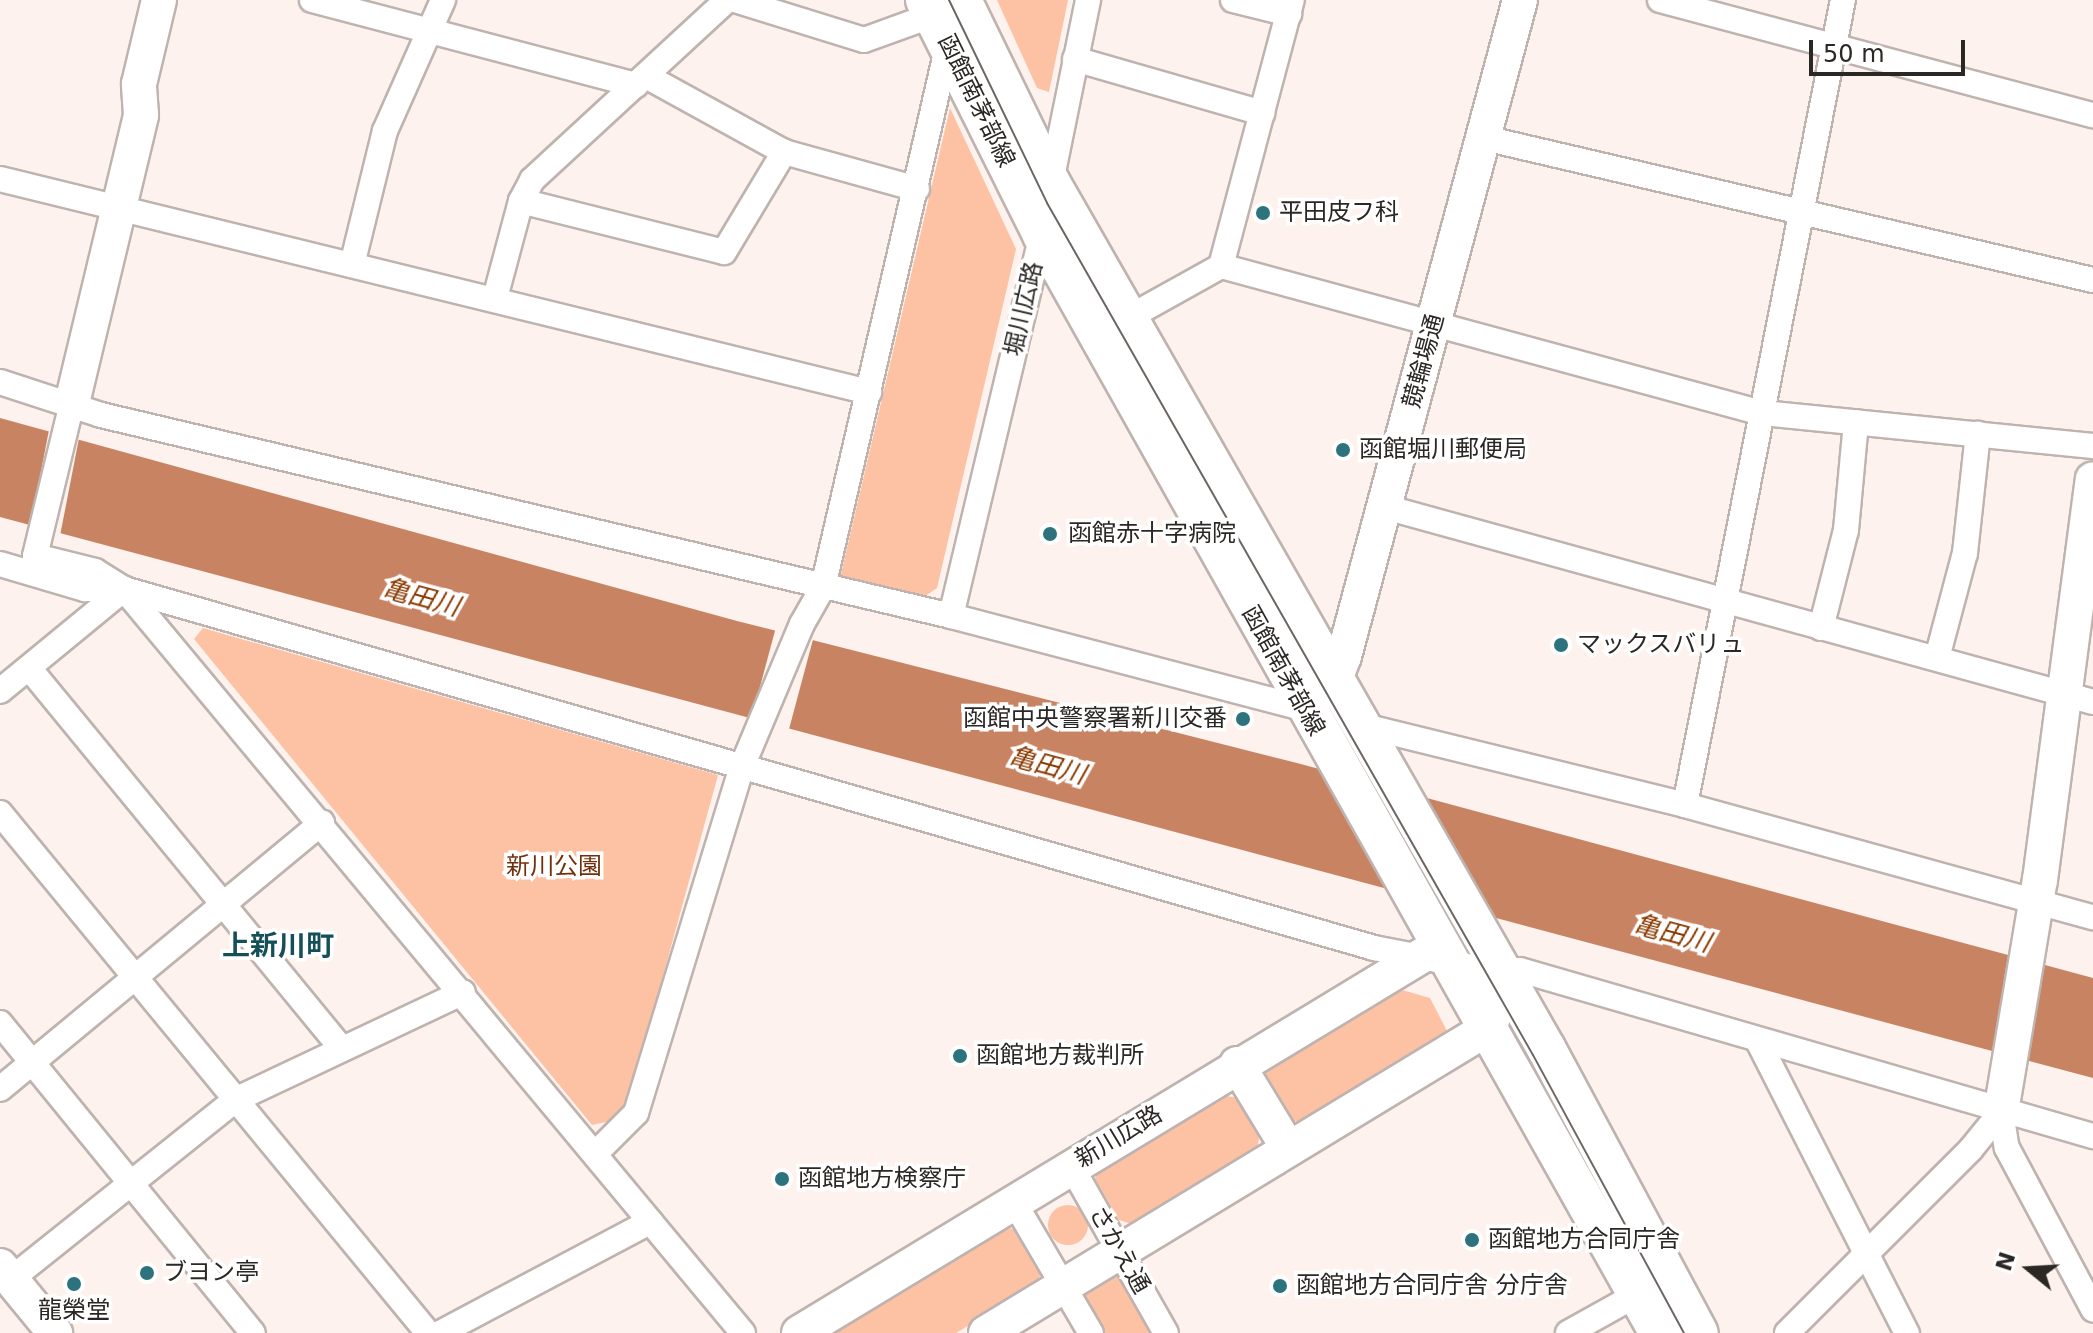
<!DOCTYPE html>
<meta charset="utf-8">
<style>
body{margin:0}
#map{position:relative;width:2093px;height:1333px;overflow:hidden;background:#fdf2ed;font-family:"DejaVu Sans","Noto Sans JP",sans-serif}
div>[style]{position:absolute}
.green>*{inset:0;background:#fdc1a4}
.round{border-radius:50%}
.water>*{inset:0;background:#c78362}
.pier>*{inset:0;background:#fdf2ed;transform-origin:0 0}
.roads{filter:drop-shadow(2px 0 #beb3af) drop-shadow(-2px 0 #beb3af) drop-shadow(0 2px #beb3af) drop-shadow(0 -2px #beb3af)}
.street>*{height:24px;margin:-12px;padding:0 12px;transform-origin:12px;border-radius:12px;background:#fff}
.secondary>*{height:34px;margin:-17px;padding:0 17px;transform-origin:17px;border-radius:17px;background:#fff}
.primary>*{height:38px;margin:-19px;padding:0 19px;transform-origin:19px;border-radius:19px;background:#fff}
.tram>*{height:2px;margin:-1px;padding:0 1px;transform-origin:1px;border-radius:1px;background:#6c6663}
.dots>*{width:22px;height:22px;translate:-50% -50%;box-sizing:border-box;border:4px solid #fff;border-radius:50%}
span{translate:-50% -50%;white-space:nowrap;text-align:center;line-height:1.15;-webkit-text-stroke:7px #fff;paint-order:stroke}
.street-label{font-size:24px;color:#2b2725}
.poi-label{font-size:24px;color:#2b2725}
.left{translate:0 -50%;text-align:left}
.right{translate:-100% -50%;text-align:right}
.park-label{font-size:24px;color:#6f300b}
.water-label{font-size:26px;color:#8c3a00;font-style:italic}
.quarter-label{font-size:28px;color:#155059;font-weight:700}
.north{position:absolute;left:1989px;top:1229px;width:80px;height:80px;-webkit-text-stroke:6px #fff;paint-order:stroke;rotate:288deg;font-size:22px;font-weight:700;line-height:32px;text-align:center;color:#2b2725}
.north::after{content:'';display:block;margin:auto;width:28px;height:36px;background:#2b2725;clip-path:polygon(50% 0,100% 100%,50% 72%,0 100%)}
.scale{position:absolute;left:1809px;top:40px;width:156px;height:36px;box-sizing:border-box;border:4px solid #2b2725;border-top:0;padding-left:10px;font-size:24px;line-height:28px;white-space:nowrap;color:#2b2725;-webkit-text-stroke:6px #fff;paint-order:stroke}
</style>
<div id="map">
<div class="green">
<div style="clip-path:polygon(997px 0,1068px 0,1049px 92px,1037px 88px)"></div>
<div style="clip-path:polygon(950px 108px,1016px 249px,937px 588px,924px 597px,840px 578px)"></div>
<div style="clip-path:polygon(203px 628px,718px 775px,629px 1100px,615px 1120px,592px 1125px,194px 639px)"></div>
<div style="clip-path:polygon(1395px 988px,1430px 998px,1448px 1033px,1305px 1123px,1288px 1120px,1264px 1079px,1268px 1069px)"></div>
<div style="clip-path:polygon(1220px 1095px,1239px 1098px,1260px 1131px,1257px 1150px,1132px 1224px,1119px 1220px,1095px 1179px,1101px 1163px)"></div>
<div class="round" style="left:1048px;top:1205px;width:40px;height:40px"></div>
<div style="clip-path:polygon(1005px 1228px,1017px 1229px,1042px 1271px,1036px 1285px,956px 1333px,834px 1333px)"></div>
<div style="clip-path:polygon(1111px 1274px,1122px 1277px,1153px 1333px,1104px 1333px,1085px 1297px,1087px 1288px)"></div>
</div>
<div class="water">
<div style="clip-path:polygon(0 418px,737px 621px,1297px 763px,2093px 978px,2093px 1078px,0 517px)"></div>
</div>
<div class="pier">
<div style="left:49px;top:430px;width:31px;height:101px;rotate:11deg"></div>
<div style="left:776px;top:627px;width:39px;height:99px;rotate:15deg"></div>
</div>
<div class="roads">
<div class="street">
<div style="left:312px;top:0;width:335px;rotate:14.7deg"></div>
<div style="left:735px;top:0;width:135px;rotate:17.2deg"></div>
<div style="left:864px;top:40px;width:73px;rotate:-19.9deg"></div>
<div style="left:1233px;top:0;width:58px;rotate:14deg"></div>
<div style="left:1660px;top:0;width:448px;rotate:14.9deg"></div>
<div style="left:1075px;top:59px;width:195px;rotate:16.1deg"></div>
<div style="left:646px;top:76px;width:158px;rotate:28.8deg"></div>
<div style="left:784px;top:152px;width:138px;rotate:15.5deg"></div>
<div style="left:1484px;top:138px;width:625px;rotate:13.13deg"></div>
<div style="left:0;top:179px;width:895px;rotate:13.77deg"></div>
<div style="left:1051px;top:182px;width:186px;rotate:-78.5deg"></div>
<div style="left:521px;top:201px;width:209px;rotate:14.1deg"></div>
<div style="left:724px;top:252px;width:117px;rotate:-59deg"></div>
<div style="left:352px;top:265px;width:138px;rotate:-76.2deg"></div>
<div style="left:385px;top:131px;width:143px;rotate:-66.1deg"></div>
<div style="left:1221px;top:266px;width:275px;rotate:-75.1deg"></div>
<div style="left:495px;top:298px;width:100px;rotate:-75deg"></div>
<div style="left:521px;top:201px;width:24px;rotate:-62deg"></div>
<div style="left:532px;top:180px;width:265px;rotate:-42.7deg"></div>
<div style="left:1117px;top:324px;width:119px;rotate:-29.1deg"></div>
<div style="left:1221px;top:266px;width:561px;rotate:15.2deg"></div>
<div style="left:1762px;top:413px;width:333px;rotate:5.7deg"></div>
<div style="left:0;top:382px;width:106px;rotate:18.1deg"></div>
<div style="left:101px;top:415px;width:873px;rotate:13.3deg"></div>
<div style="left:951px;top:616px;width:371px;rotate:14.7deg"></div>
<div style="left:72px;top:403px;width:157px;rotate:103.6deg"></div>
<div style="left:35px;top:556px;width:62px;rotate:14deg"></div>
<div style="left:95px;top:571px;width:34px;rotate:32deg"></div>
<div style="left:124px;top:589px;width:1301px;rotate:16.02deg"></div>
<div style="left:1374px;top:948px;width:111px;rotate:10.9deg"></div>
<div style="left:1483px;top:969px;width:37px;rotate:2deg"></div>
<div style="left:1520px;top:970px;width:597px;rotate:16.16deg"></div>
<div style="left:1385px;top:507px;width:734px;rotate:15.4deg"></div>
<div style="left:0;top:564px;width:89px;rotate:16.4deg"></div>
<div style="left:85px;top:589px;width:39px"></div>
<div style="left:124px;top:589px;width:968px;rotate:50.24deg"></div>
<div style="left:951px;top:616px;width:397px;rotate:-76.6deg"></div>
<div style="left:1821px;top:628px;width:101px;rotate:-75.7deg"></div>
<div style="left:1846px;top:530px;width:108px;rotate:-84.7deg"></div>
<div style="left:1937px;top:658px;width:109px;rotate:-75.1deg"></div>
<div style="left:1965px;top:553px;width:120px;rotate:-83.8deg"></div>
<div style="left:29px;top:668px;width:493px;rotate:50.6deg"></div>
<div style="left:0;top:691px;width:161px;rotate:-39.4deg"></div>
<div style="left:1356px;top:724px;width:339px;rotate:13.8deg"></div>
<div style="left:1685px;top:805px;width:423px;rotate:15.4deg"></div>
<div style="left:1685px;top:805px;width:820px;rotate:-78.9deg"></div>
<div style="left:0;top:813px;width:673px;rotate:50.54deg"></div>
<div style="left:0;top:1023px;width:400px;rotate:50.8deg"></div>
<div style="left:1759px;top:1043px;width:326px;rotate:63deg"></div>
<div style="left:0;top:1089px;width:418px;rotate:-39.6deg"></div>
<div style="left:2001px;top:1112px;width:36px;rotate:81deg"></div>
<div style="left:2007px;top:1148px;width:183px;rotate:61.9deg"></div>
<div style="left:595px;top:1154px;width:58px;rotate:-45deg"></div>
<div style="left:636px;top:1113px;width:360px;rotate:-73deg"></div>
<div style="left:741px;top:769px;width:157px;rotate:-67.2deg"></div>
<div style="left:802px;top:624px;width:43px;rotate:-60.4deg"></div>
<div style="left:823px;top:587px;width:552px;rotate:-77.02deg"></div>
<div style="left:1071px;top:1166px;width:192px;rotate:60.4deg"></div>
<div style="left:1014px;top:1202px;width:152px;rotate:59.6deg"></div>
<div style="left:11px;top:1279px;width:287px;rotate:-38.6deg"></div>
<div style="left:235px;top:1100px;width:252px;rotate:-25.3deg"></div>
<div style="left:440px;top:1333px;width:238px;rotate:-27.9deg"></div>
<div style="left:1568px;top:1333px;width:80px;rotate:-29.1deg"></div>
<div style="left:1787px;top:1333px;width:260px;rotate:-45deg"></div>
<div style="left:1971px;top:1149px;width:48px;rotate:-51deg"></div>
</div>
<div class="secondary">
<div style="left:72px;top:403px;width:296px;rotate:-76.5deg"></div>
<div style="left:141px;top:115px;width:31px;rotate:-94deg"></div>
<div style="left:139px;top:84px;width:86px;rotate:-76.6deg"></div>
<div style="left:1318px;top:695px;width:21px;rotate:-39deg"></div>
<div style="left:1334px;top:682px;width:28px;rotate:-69deg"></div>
<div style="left:1344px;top:656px;width:679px;rotate:-74.98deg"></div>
<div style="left:1237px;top:1064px;width:98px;rotate:58.7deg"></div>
<div style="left:2001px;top:1112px;width:235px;rotate:-80.5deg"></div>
<div style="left:2040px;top:880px;width:404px;rotate:-82.5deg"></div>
<div style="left:0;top:1266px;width:87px;rotate:50.6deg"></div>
<div style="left:799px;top:1333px;width:751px;rotate:-31.21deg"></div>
<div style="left:986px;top:1333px;width:590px;rotate:-31.26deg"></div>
<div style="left:1490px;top:1027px;width:31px;rotate:-73deg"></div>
<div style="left:1499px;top:997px;width:30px;rotate:-90deg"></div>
</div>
<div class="primary">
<div style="left:925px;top:0;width:263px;rotate:63.5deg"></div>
<div style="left:1042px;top:235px;width:1259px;rotate:60.67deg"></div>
<div style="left:962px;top:0;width:203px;rotate:64.1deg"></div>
<div style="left:1051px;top:183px;width:997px;rotate:60.22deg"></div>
<div style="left:1546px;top:1048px;width:323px;rotate:61.8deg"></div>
</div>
</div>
<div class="tram">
<div style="left:949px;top:0;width:225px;rotate:64.2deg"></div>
<div style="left:1047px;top:203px;width:981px;rotate:60.3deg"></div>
<div style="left:1533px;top:1055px;width:316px;rotate:61.5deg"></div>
</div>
<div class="dots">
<div style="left:1263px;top:213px;background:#2c737e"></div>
<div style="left:1343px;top:450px;background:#2c737e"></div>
<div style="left:1050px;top:534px;background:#2c737e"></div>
<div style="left:1561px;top:645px;background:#2c737e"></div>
<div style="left:1243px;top:719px;background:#2c737e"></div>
<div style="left:960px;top:1056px;background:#2c737e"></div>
<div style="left:782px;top:1179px;background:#2c737e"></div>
<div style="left:1472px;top:1240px;background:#2c737e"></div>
<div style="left:147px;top:1273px;background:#2c737e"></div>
<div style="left:74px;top:1284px;background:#2c737e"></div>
<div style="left:1280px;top:1286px;background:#2c737e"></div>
</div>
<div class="street-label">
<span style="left:976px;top:101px;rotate:64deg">函館南茅部線</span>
<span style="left:1024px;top:309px;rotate:-77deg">堀川広路</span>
<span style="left:1424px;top:361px;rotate:-75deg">競輪場通</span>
<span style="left:1283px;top:671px;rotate:61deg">函館南茅部線</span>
<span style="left:1119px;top:1137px;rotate:-31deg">新川広路</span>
<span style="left:1119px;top:1250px;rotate:60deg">さかえ通</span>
</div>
<div class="poi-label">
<span class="left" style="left:1279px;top:213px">平田皮フ科</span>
<span class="left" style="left:1359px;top:450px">函館堀川郵便局</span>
<span class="left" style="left:1068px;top:534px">函館赤十字病院</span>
<span class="left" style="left:1577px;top:645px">マックスバリュ</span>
<span class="right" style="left:1227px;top:719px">函館中央警察署新川交番</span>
<span class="left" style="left:976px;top:1056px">函館地方裁判所</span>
<span class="left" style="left:798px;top:1179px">函館地方検察庁</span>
<span class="left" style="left:1488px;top:1240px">函館地方合同庁舎</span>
<span class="left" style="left:163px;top:1273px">ブヨン亭</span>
<span class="left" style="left:1296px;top:1286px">函館地方合同庁舎 分庁舎</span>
<span style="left:74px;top:1311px">龍榮堂</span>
</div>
<div class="park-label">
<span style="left:554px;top:867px">新川公園</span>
</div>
<div class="water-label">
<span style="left:421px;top:598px;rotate:15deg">亀田川</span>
<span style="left:1047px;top:766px;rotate:15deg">亀田川</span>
<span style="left:1672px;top:934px;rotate:15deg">亀田川</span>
</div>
<div class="quarter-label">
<span style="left:278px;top:946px">上新川町</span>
</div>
<div class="north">N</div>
<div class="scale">50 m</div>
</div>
